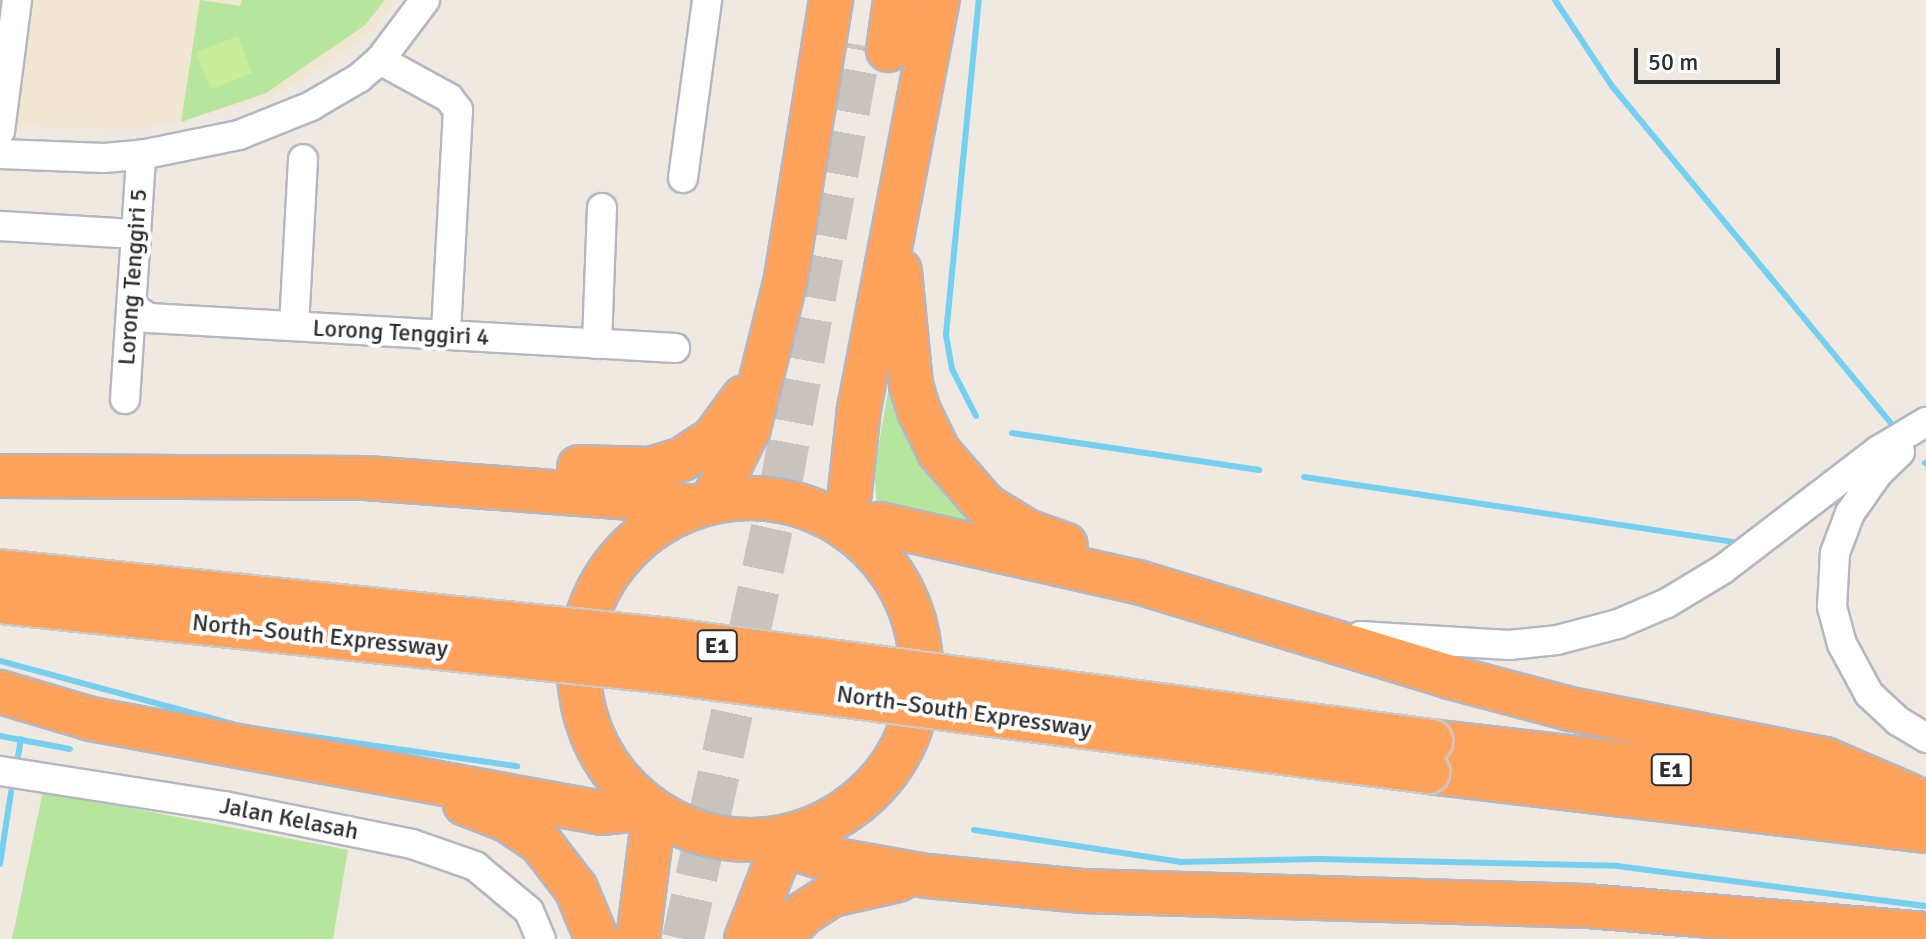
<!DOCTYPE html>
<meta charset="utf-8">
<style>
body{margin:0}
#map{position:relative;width:1926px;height:939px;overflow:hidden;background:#efe9e1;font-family:Signika,sans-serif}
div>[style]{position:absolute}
.education>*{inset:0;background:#f0e6d1}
.green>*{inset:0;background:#b6e59e}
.pitch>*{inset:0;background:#c9ec9a;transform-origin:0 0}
.stream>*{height:6px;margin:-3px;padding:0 3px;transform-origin:3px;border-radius:3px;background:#75cff0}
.highway-tunnel>*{height:42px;margin-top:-21px;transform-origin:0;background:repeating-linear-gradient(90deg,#c8c4bd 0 42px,transparent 0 63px)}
.roads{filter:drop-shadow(2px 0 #b4b7c1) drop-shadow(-2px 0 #b4b7c1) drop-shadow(0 2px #b4b7c1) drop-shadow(0 -2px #b4b7c1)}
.minor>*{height:28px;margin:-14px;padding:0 14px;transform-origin:14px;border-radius:14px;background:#fff}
.highway>*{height:42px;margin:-21px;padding:0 21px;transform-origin:21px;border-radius:21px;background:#ffa35c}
.highway>.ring{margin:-21px;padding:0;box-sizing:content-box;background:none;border:42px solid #ffa35c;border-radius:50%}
.bridges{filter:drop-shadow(2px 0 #c9c9c9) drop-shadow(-2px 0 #c9c9c9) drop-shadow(0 2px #c9c9c9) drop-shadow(0 -2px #c9c9c9)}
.highway-bridge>*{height:42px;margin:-21px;padding:0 21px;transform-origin:21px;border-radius:21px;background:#ffa35c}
span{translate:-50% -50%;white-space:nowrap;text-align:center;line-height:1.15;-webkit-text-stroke:8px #fff;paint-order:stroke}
.shield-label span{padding:2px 6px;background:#fff;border:2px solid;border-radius:6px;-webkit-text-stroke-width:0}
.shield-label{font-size:22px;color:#2e2e2e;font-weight:700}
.street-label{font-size:24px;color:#2e2e2e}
.scale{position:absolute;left:1634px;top:48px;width:146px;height:36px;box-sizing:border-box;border:4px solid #2e2e2e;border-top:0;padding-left:10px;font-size:24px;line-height:28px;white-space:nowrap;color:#2e2e2e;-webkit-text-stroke:6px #fff;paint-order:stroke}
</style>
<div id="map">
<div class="education">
<div style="clip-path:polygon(29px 0,399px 0,372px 32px,273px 97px,143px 129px,11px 126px)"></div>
</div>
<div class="green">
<div style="clip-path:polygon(200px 0,240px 6px,242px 0,385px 0,365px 25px,266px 93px,181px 122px)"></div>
<div style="clip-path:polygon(899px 330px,995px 527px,878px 515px,874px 471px)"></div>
<div style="clip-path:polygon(43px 791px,348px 850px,333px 939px,12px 939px)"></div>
</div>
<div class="pitch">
<div style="left:238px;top:36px;width:40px;height:45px;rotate:69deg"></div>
</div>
<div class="stream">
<div style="left:1555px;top:0;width:103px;rotate:56.5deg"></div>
<div style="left:1612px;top:86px;width:445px;rotate:50.4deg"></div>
<div style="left:976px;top:416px;width:53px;rotate:-117.1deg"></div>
<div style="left:952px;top:369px;width:36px;rotate:-100deg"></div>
<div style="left:946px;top:334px;width:336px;rotate:-84.4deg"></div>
<div style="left:1012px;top:433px;width:250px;rotate:8.5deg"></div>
<div style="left:1925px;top:463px;width:1px;rotate:45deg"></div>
<div style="left:1304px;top:477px;width:442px;rotate:8.6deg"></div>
<div style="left:0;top:661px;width:241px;rotate:15.1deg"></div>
<div style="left:252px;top:728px;width:268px;rotate:8.2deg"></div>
<div style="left:0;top:736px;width:71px;rotate:10.5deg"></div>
<div style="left:18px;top:756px;width:17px;rotate:-80deg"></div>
<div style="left:974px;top:830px;width:208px;rotate:8.8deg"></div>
<div style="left:1180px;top:862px;width:137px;rotate:-1.3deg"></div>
<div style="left:1317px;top:859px;width:300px;rotate:1.3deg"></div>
<div style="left:1617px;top:866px;width:312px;rotate:7.4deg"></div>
<div style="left:0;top:864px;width:73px;rotate:-81.3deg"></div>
</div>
<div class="highway-tunnel">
<div style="left:683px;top:939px;width:465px;rotate:-77.8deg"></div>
<div style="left:781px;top:484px;width:446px;rotate:-79.7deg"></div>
</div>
<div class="roads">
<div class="minor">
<div style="left:380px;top:60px;width:79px;rotate:28.8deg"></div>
<div style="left:449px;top:98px;width:15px;rotate:53deg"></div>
<div style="left:458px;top:110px;width:225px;rotate:93.1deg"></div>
<div style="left:0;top:131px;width:132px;rotate:-82.6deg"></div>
<div style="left:0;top:154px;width:104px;rotate:2.2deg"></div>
<div style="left:104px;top:158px;width:37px;rotate:-5deg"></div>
<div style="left:141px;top:155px;width:100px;rotate:-11.5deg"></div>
<div style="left:239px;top:135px;width:78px;rotate:-21.9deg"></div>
<div style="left:311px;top:106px;width:56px;rotate:-30.3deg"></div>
<div style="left:359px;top:78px;width:28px;rotate:-41deg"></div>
<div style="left:380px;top:60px;width:75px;rotate:-53.1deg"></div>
<div style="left:683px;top:178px;width:180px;rotate:-82.3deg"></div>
<div style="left:0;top:226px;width:136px;rotate:3.4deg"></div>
<div style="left:131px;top:306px;width:22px;rotate:34deg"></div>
<div style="left:149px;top:318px;width:527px;rotate:3.26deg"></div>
<div style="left:294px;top:326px;width:167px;rotate:-86.9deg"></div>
<div style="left:597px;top:344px;width:136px;rotate:-87.9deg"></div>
<div style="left:125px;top:399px;width:245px;rotate:-86.2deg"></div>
<div style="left:1900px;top:452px;width:29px;rotate:136deg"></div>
<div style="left:1879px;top:472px;width:50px;rotate:125.3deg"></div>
<div style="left:1850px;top:513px;width:43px;rotate:110.6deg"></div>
<div style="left:1835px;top:553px;width:54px;rotate:93.2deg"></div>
<div style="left:1832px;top:607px;width:38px;rotate:75deg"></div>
<div style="left:1842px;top:644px;width:57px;rotate:61.6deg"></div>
<div style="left:1869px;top:694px;width:40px;rotate:43deg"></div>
<div style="left:1898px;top:721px;width:33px;rotate:31deg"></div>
<div style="left:1360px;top:636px;width:149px;rotate:3.5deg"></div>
<div style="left:1509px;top:645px;width:48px;rotate:-5.9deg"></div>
<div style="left:1557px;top:640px;width:63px;rotate:-14.7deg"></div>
<div style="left:1618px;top:624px;width:53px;rotate:-23.2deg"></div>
<div style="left:1667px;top:603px;width:64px;rotate:-31deg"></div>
<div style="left:1722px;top:570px;width:198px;rotate:-37.4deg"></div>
<div style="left:1879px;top:450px;width:55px;rotate:-30.8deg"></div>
<div style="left:0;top:771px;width:227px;rotate:8.9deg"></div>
<div style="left:224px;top:806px;width:192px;rotate:11.4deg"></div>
<div style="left:412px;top:844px;width:67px;rotate:19.2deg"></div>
<div style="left:475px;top:866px;width:70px;rotate:39.8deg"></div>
<div style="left:529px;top:911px;width:30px;rotate:67deg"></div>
</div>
<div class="highway">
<div style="left:888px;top:50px;width:50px;rotate:-82deg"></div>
<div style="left:900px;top:271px;width:115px;rotate:84.5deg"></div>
<div style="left:911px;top:385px;width:27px;rotate:73deg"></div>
<div style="left:919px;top:411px;width:46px;rotate:64deg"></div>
<div style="left:939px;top:452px;width:72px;rotate:49deg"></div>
<div style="left:986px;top:506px;width:48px;rotate:31.4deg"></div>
<div style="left:1027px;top:531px;width:41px;rotate:19.7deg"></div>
<div style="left:579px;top:467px;width:71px;rotate:1.6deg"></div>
<div style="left:650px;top:469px;width:34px;rotate:-17deg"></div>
<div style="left:682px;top:459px;width:37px;rotate:-33deg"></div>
<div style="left:713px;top:439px;width:52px;rotate:-53.6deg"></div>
<div style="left:0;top:476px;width:366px;rotate:0.3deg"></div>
<div style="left:366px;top:478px;width:266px;rotate:4.3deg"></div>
<div style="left:631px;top:498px;width:63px;rotate:8.3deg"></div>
<div class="ring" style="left:579px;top:498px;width:300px;height:300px"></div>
<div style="left:712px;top:502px;width:83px;rotate:-63.4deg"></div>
<div style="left:749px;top:428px;width:154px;rotate:-76.1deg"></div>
<div style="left:786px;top:278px;width:282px;rotate:-80.8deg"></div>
<div style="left:846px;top:528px;width:120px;rotate:-83.8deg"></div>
<div style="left:859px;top:409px;width:417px;rotate:-79.1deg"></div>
<div style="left:852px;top:532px;width:29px;rotate:-16deg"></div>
<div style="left:880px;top:524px;width:264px;rotate:12.7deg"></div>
<div style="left:1138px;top:582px;width:326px;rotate:16.9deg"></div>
<div style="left:1450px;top:677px;width:124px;rotate:14.9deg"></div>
<div style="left:1570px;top:709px;width:260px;rotate:11.1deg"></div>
<div style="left:1825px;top:759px;width:94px;rotate:23.3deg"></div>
<div style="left:0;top:692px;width:95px;rotate:16.5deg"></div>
<div style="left:91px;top:719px;width:520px;rotate:10.42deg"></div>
<div style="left:602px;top:813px;width:29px;rotate:-6deg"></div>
<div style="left:631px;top:810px;width:14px;rotate:-30deg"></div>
<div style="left:1431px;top:741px;width:437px;rotate:6.6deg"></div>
<div style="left:1428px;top:772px;width:501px;rotate:6.76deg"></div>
<div style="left:465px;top:804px;width:45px;rotate:20.9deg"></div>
<div style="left:507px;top:820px;width:40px;rotate:34deg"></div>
<div style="left:540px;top:842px;width:59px;rotate:52.5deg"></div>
<div style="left:576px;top:889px;width:54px;rotate:67.2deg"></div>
<div style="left:789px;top:836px;width:23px;rotate:45deg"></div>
<div style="left:805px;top:852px;width:16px;rotate:18deg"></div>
<div style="left:820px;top:857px;width:109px;rotate:10.1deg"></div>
<div style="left:927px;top:876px;width:157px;rotate:5.5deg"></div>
<div style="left:1083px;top:891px;width:504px;rotate:1.7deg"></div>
<div style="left:1587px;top:906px;width:340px;rotate:4.7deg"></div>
<div style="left:638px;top:939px;width:102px;rotate:-82.7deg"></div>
<div style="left:651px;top:838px;width:25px;rotate:-74deg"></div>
<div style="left:746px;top:939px;width:79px;rotate:-68.6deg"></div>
<div style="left:775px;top:865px;width:26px;rotate:-86deg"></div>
<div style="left:778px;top:939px;width:37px;rotate:-45deg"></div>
<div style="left:804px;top:913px;width:33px;rotate:-33deg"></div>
<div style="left:832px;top:895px;width:68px;rotate:-12.8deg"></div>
</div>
</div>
<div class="bridges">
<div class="highway-bridge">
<div style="left:0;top:571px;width:676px;rotate:5.86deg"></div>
<div style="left:672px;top:640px;width:766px;rotate:7.58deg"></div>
<div style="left:0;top:602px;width:651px;rotate:6deg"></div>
<div style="left:647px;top:670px;width:788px;rotate:7.44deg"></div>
</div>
</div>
<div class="shield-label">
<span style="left:717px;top:646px">E1</span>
<span style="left:1671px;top:770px">E1</span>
</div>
<div class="street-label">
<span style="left:133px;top:277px;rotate:-86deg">Lorong Tenggiri 5</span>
<span style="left:401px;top:333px;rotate:3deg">Lorong Tenggiri 4</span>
<span style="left:320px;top:636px;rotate:6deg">North–South Expressway</span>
<span style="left:964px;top:712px;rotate:8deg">North–South Expressway</span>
<span style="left:289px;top:819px;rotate:11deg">Jalan Kelasah</span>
</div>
<div class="scale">50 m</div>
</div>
